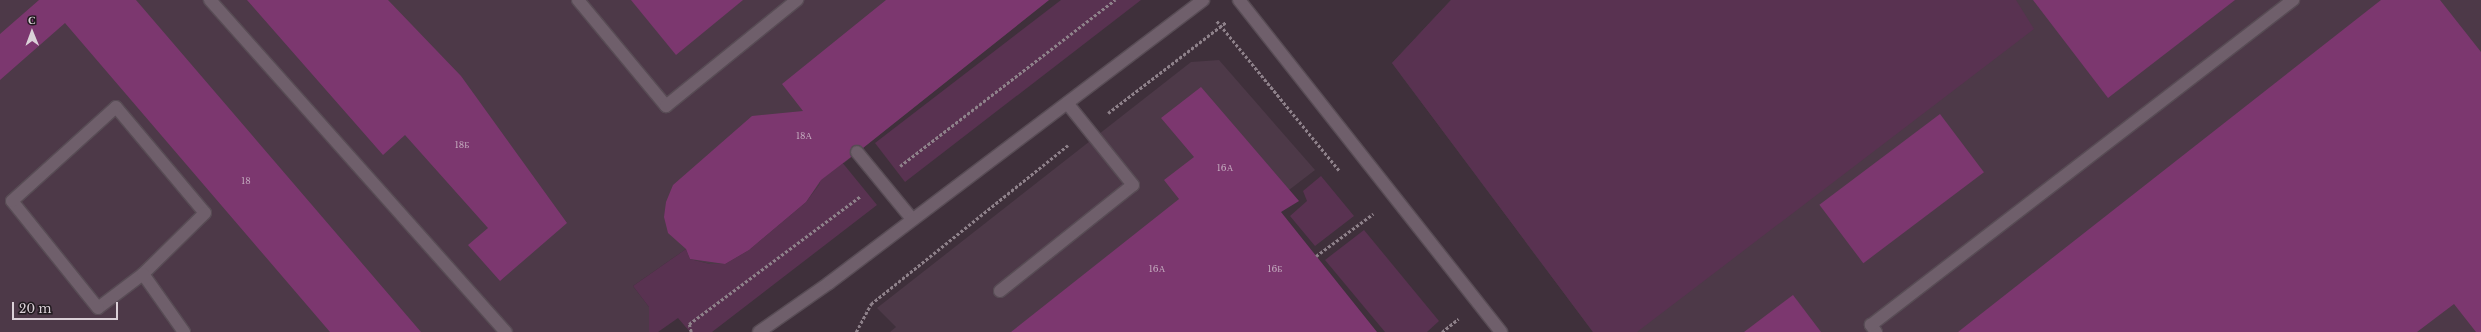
<!DOCTYPE html>
<meta charset="utf-8">
<style>
body{margin:0}
#map{position:relative;width:2481px;height:332px;overflow:hidden;background:#3f303b;font-family:"Libre Baskerville",serif}
div>[style]{position:absolute}
.built>*{inset:0;background:#4d3948}
.green>*{inset:0;background:#593251}
.building>*{inset:0;background:#7c376f;transform-origin:0 0}
.path>*{height:2.5px;margin-top:-1.25px;transform-origin:0;background:repeating-linear-gradient(90deg,#8e818a 0 3px,transparent 0 5px)}
.roads{filter:drop-shadow(1px 0 #584c55) drop-shadow(-1px 0 #584c55) drop-shadow(0 1px #584c55) drop-shadow(0 -1px #584c55)}
.service>*{height:12px;margin:-6px;padding:0 6px;transform-origin:6px;border-radius:6px;background:#6f5f6b}
.minor>*{height:12px;margin:-6px;padding:0 6px;transform-origin:6px;border-radius:6px;background:#6f5f6b}
span{translate:-50% -50%;white-space:nowrap;text-align:center;line-height:1.15;-webkit-text-stroke:3px #211a1f;paint-order:stroke}
.number-label{font-size:9px;color:#c3aabe}
.number-label span{-webkit-text-stroke-width:0}
.north{position:absolute;left:12px;top:12px;width:40px;height:40px;-webkit-text-stroke:3px #211a1f;paint-order:stroke;rotate:359deg;font-size:11px;font-weight:700;line-height:16px;text-align:center;color:#dbd1d8}
.north::after{content:'';display:block;margin:auto;width:14px;height:18px;background:#dbd1d8;clip-path:polygon(50% 0,100% 100%,50% 72%,0 100%)}
.scale{position:absolute;left:12px;top:302px;width:106px;height:18px;box-sizing:border-box;border:2px solid #dbd1d8;border-top:0;padding-left:5px;font-size:12px;line-height:14px;white-space:nowrap;color:#dbd1d8;-webkit-text-stroke:3px #211a1f;paint-order:stroke}
</style>
<div id="map">
<div class="built">
<div style="clip-path:polygon(0 0,1049px 0,844px 163px,828px 145px,819px 185px,806px 202px,749px 250px,725px 264px,710px 264px,690px 259px,686px 249px,633px 286px,649px 307px,649px 332px,0 332px)"></div>
<div style="clip-path:polygon(1451px 0,2481px 0,2481px 332px,1593px 332px,1392px 63px)"></div>
<div style="clip-path:polygon(1219px 60px,1315px 170px,1289px 190px,1281px 212px,1142px 332px,890px 332px,896px 327px,877px 308px,1191px 62px)"></div>
</div>
<div class="green">
<div style="clip-path:polygon(1061px 0,1141px 0,905px 182px,875px 143px)"></div>
<div style="clip-path:polygon(1451px 0,2016px 0,2034px 29px,1637px 332px,1593px 332px,1392px 63px)"></div>
<div style="clip-path:polygon(828px 145px,877px 205px,712px 332px,690px 332px,678px 318px,658px 332px,649px 332px,649px 307px,633px 286px,686px 249px,690px 259px,710px 264px,725px 264px,749px 250px,806px 202px,819px 185px)"></div>
<div style="clip-path:polygon(1321px 176px,1354px 216px,1315px 246px,1290px 216px,1307px 201px,1303px 191px)"></div>
<div style="clip-path:polygon(1364px 230px,1439px 321px,1427px 332px,1385px 332px,1325px 260px)"></div>
</div>
<div class="building">
<div style="clip-path:polygon(39px 0,136px 0,421px 332px,330px 332px,65px 23px,0 80px,0 34px)"></div>
<div style="clip-path:polygon(247px 0,388px 0,461px 76px,567px 223px,500px 281px,468px 245px,488px 228px,405px 135px,383px 155px)"></div>
<div style="clip-path:polygon(631px 0,743px 0,676px 55px)"></div>
<div style="clip-path:polygon(886px 0,1049px 0,863px 148px,859px 145px,852px 146px,850px 153px,851px 157px,821px 180px,806px 202px,749px 250px,725px 264px,690px 259px,686px 249px,668px 233px,664px 217px,666px 202px,673px 185px,752px 116px,803px 111px,782px 84px)"></div>
<div style="clip-path:polygon(2033px 0,2235px 0,2108px 98px)"></div>
<div style="clip-path:polygon(2381px 0,2440px 0,2481px 52px,2481px 332px,2476px 332px,2454px 304px,2417px 332px,1958px 332px)"></div>
<div style="clip-path:polygon(1201px 87px,1299px 201px,1281px 212px,1377px 332px,1011px 332px,1179px 199px,1164px 180px,1194px 157px,1161px 118px)"></div>
<div style="left:1940px;top:114px;width:73px;height:151px;rotate:53deg"></div>
<div style="clip-path:polygon(1793px 295px,1821px 332px,1744px 332px)"></div>
</div>
<div class="path">
<div style="left:1217px;top:21px;width:193px;rotate:50.7deg"></div>
<div style="left:1108px;top:113px;width:149px;rotate:-37.6deg"></div>
<div style="left:900px;top:166px;width:272px;rotate:-37.7deg"></div>
<div style="left:1316px;top:256px;width:71px;rotate:-36.4deg"></div>
<div style="left:691px;top:332px;width:8px;rotate:-104deg"></div>
<div style="left:689px;top:324px;width:214px;rotate:-36.7deg"></div>
<div style="left:856px;top:332px;width:32px;rotate:-62deg"></div>
<div style="left:871px;top:304px;width:253px;rotate:-38.9deg"></div>
<div style="left:1442px;top:332px;width:21px;rotate:-39deg"></div>
</div>
<div class="roads">
<div class="service">
<div style="left:210px;top:0;width:445px;rotate:48.3deg"></div>
<div style="left:578px;top:0;width:138px;rotate:50.3deg"></div>
<div style="left:666px;top:106px;width:169px;rotate:-39deg"></div>
<div style="left:116px;top:107px;width:138px;rotate:50deg"></div>
<div style="left:205px;top:213px;width:87px;rotate:135.5deg"></div>
<div style="left:143px;top:274px;width:56px;rotate:142.9deg"></div>
<div style="left:98px;top:308px;width:137px;rotate:-128.8deg"></div>
<div style="left:12px;top:201px;width:140px;rotate:-42.1deg"></div>
<div style="left:857px;top:152px;width:87px;rotate:50.6deg"></div>
<div style="left:143px;top:274px;width:71px;rotate:54.7deg"></div>
<div style="left:1000px;top:291px;width:170px;rotate:-38.6deg"></div>
<div style="left:1133px;top:185px;width:105px;rotate:-128.8deg"></div>
<div style="left:1876px;top:332px;width:9px;rotate:-126deg"></div>
<div style="left:1871px;top:325px;width:533px;rotate:-37.6deg"></div>
</div>
<div class="minor">
<div style="left:1239px;top:0;width:423px;rotate:51.7deg"></div>
<div style="left:759px;top:332px;width:85px;rotate:-35deg"></div>
<div style="left:829px;top:283px;width:469px;rotate:-37.1deg"></div>
</div>
</div>
<div class="number-label">
<span style="left:804px;top:136px">18А</span>
<span style="left:462px;top:145px">18Б</span>
<span style="left:1225px;top:168px">16А</span>
<span style="left:246px;top:181px">18</span>
<span style="left:1157px;top:269px">16А</span>
<span style="left:1275px;top:269px">16Б</span>
</div>
<div class="north">С</div>
<div class="scale">20 m</div>
</div>
